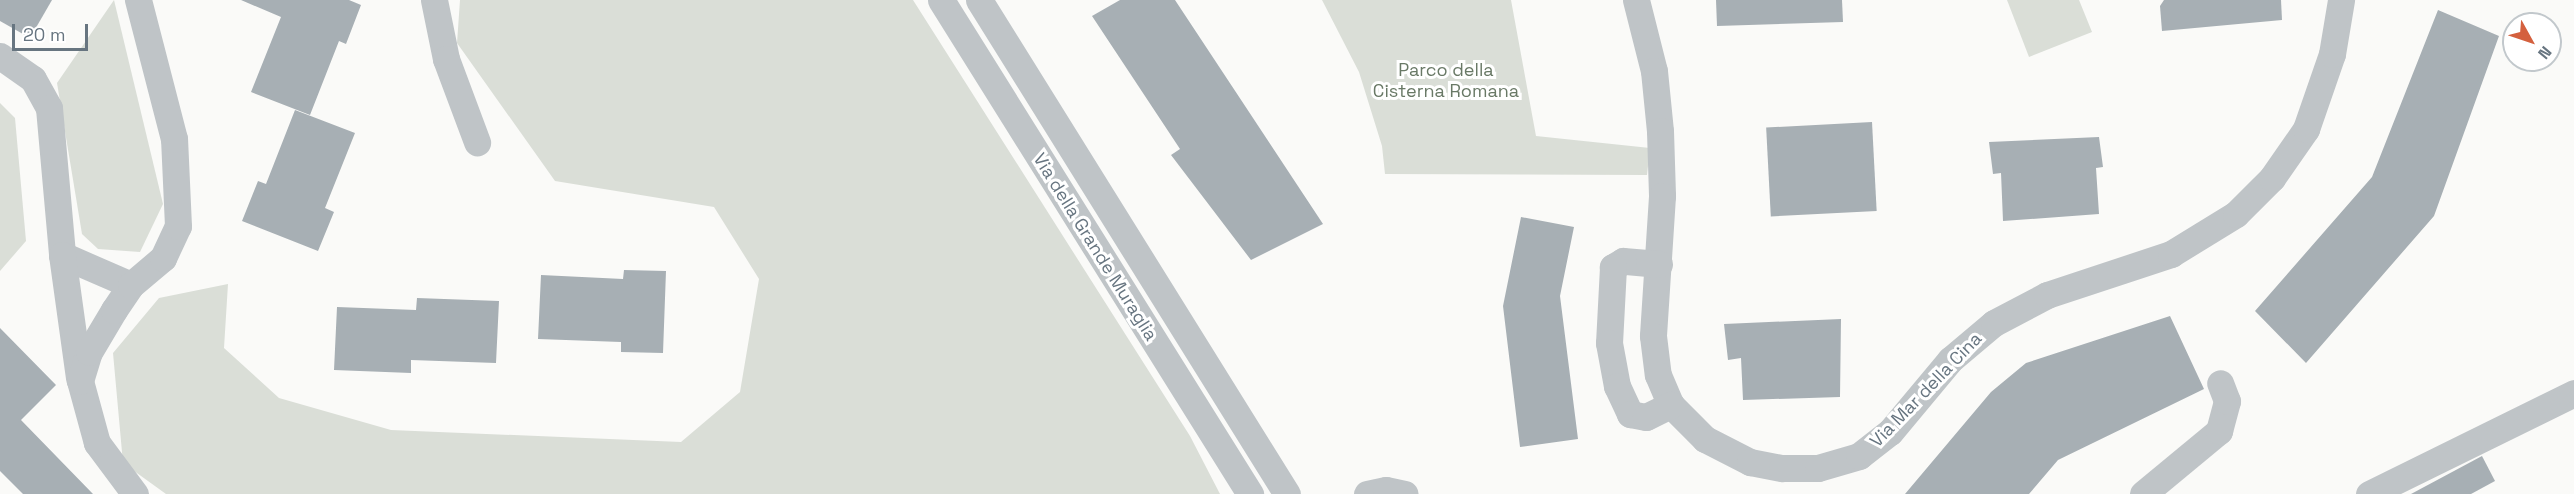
<!DOCTYPE html>
<style>
body{margin:0}
#map{position:relative;width:2574px;height:494px;overflow:hidden;background:#fafaf8;font-family:"Space Grotesk",sans-serif}
div>[style]{position:absolute}
.green>*{inset:0;background:#daded7}
.building>*{inset:0;background:#a7afb4;transform-origin:0 0}
.minor>*{height:27px;margin:-13.5px;padding:0 13.5px;transform-origin:13.5px;border-radius:13.5px;background:#bfc4c7}
span{translate:-50% -50%;white-space:nowrap;text-align:center;line-height:1.15;-webkit-text-stroke:6px #fff;paint-order:stroke}
.park-label{font-size:18px;color:#697966}
.street-label{font-size:18px;color:#677580}
.north{position:absolute;left:2502px;top:12px;width:60px;height:60px;box-sizing:border-box;background:#fff;border:2px solid #c2c8cc;border-radius:50%;rotate:130deg;font-size:16px;font-weight:700;line-height:24px;text-align:center;color:#677580}
.north::after{content:'';display:block;margin:auto;width:21px;height:27px;background:#d4603e;clip-path:polygon(50% 0,100% 100%,50% 72%,0 100%)}
.scale{position:absolute;left:12px;top:24px;width:76px;height:27px;box-sizing:border-box;border:3px solid #677580;border-top:0;padding-left:8px;font-size:18px;line-height:21px;white-space:nowrap;color:#677580;-webkit-text-stroke:4px #fff;paint-order:stroke}
</style>
<div id="map">
<div class="green">
<div style="clip-path:polygon(114px 0,163px 204px,140px 252px,98px 249px,82px 234px,57px 83px)"></div>
<div style="clip-path:polygon(460px 0,913px 0,1190px 436px,1220px 494px,166px 494px,123px 463px,113px 353px,159px 298px,228px 284px,224px 348px,279px 398px,391px 430px,681px 442px,740px 392px,759px 279px,714px 207px,555px 181px,457px 43px)"></div>
<div style="clip-path:polygon(1322px 0,1511px 0,1536px 136px,1650px 148px,1647px 175px,1385px 174px,1382px 146px,1359px 72px)"></div>
<div style="clip-path:polygon(2007px 0,2079px 0,2092px 32px,2029px 57px)"></div>
<div style="clip-path:polygon(0 103px,15px 118px,26px 241px,0 271px)"></div>
</div>
<div class="building">
<div style="clip-path:polygon(0 0,52px 0,30px 38px,0 21px)"></div>
<div style="clip-path:polygon(241px 0,349px 0,361px 5px,346px 44px,339px 41px,310px 115px,251px 92px,281px 17px)"></div>
<div style="clip-path:polygon(1120px 0,1175px 0,1323px 224px,1251px 260px,1171px 155px,1180px 149px,1092px 16px)"></div>
<div style="clip-path:polygon(1716px 0,1842px 0,1843px 22px,1717px 26px)"></div>
<div style="clip-path:polygon(2164px 0,2281px 0,2282px 20px,2162px 31px,2160px 6px)"></div>
<div style="clip-path:polygon(2438px 10px,2499px 36px,2434px 216px,2306px 363px,2255px 311px,2372px 177px)"></div>
<div style="clip-path:polygon(295px 110px,355px 133px,325px 208px,334px 212px,318px 251px,242px 221px,258px 181px,266px 184px)"></div>
<div style="left:1872px;top:122px;width:89px;height:106px;rotate:87deg"></div>
<div style="clip-path:polygon(2099px 137px,2103px 167px,2096px 168px,2099px 214px,2003px 221px,2001px 173px,1993px 174px,1989px 142px)"></div>
<div style="clip-path:polygon(1521px 217px,1574px 227px,1560px 296px,1578px 439px,1520px 447px,1503px 306px)"></div>
<div style="clip-path:polygon(624px 270px,666px 271px,663px 353px,621px 352px,621px 342px,538px 339px,541px 275px,623px 279px)"></div>
<div style="clip-path:polygon(417px 298px,499px 301px,496px 363px,411px 360px,411px 373px,334px 370px,337px 307px,416px 310px)"></div>
<div style="clip-path:polygon(2170px 316px,2204px 389px,2058px 460px,2029px 494px,1905px 494px,1991px 392px,2026px 363px)"></div>
<div style="clip-path:polygon(1841px 319px,1840px 397px,1743px 400px,1741px 358px,1728px 360px,1724px 324px)"></div>
<div style="clip-path:polygon(0 328px,56px 385px,21px 420px,93px 494px,23px 494px,0 471px)"></div>
<div style="clip-path:polygon(2482px 456px,2495px 481px,2471px 494px,2411px 494px)"></div>
</div>
<div class="minor">
<div style="left:434px;top:0;width:60px;rotate:78.5deg"></div>
<div style="left:446px;top:59px;width:89px;rotate:69.5deg"></div>
<div style="left:941px;top:0;width:583px;rotate:57.97deg"></div>
<div style="left:979px;top:0;width:582px;rotate:58.06deg"></div>
<div style="left:1636px;top:0;width:73px;rotate:75.8deg"></div>
<div style="left:1654px;top:71px;width:60px;rotate:84.3deg"></div>
<div style="left:1660px;top:131px;width:65px;rotate:88.2deg"></div>
<div style="left:1662px;top:196px;width:140px;rotate:93.7deg"></div>
<div style="left:1653px;top:336px;width:39px;rotate:83deg"></div>
<div style="left:1658px;top:375px;width:33px;rotate:67deg"></div>
<div style="left:1671px;top:405px;width:48px;rotate:45deg"></div>
<div style="left:1705px;top:439px;width:51px;rotate:27.1deg"></div>
<div style="left:1750px;top:462px;width:33px;rotate:11deg"></div>
<div style="left:1782px;top:468px;width:36px"></div>
<div style="left:1818px;top:468px;width:43px;rotate:-16.3deg"></div>
<div style="left:1859px;top:456px;width:39px;rotate:-38deg"></div>
<div style="left:1890px;top:432px;width:94px;rotate:-50.2deg"></div>
<div style="left:1950px;top:360px;width:57px;rotate:-40.1deg"></div>
<div style="left:1994px;top:323px;width:60px;rotate:-27.8deg"></div>
<div style="left:2047px;top:295px;width:131px;rotate:-18.3deg"></div>
<div style="left:2171px;top:254px;width:76px;rotate:-31.6deg"></div>
<div style="left:2236px;top:214px;width:51px;rotate:-45deg"></div>
<div style="left:2272px;top:178px;width:60px;rotate:-55.2deg"></div>
<div style="left:2306px;top:129px;width:79px;rotate:-70.9deg"></div>
<div style="left:2332px;top:54px;width:55px;rotate:-80.5deg"></div>
<div style="left:0;top:56px;width:40px;rotate:34.9deg"></div>
<div style="left:33px;top:79px;width:33px;rotate:61deg"></div>
<div style="left:49px;top:108px;width:148px;rotate:84.9deg"></div>
<div style="left:62px;top:255px;width:75px;rotate:23.5deg"></div>
<div style="left:62px;top:255px;width:124px;rotate:82.1deg"></div>
<div style="left:1659px;top:264px;width:36px;rotate:-175deg"></div>
<div style="left:1623px;top:261px;width:12px;rotate:149deg"></div>
<div style="left:1613px;top:267px;width:76px;rotate:93deg"></div>
<div style="left:1609px;top:343px;width:44px;rotate:79.5deg"></div>
<div style="left:1617px;top:386px;width:31px;rotate:65deg"></div>
<div style="left:1630px;top:414px;width:16px;rotate:11deg"></div>
<div style="left:1646px;top:417px;width:28px;rotate:-26deg"></div>
<div style="left:135px;top:494px;width:64px;rotate:-126.7deg"></div>
<div style="left:97px;top:443px;width:64px;rotate:-105.3deg"></div>
<div style="left:80px;top:381px;width:30px;rotate:-73deg"></div>
<div style="left:89px;top:352px;width:49px;rotate:-59.2deg"></div>
<div style="left:114px;top:310px;width:30px;rotate:-56deg"></div>
<div style="left:131px;top:285px;width:42px;rotate:-40.2deg"></div>
<div style="left:163px;top:258px;width:35px;rotate:-65deg"></div>
<div style="left:178px;top:226px;width:87px;rotate:-92.6deg"></div>
<div style="left:174px;top:139px;width:144px;rotate:-104.5deg"></div>
<div style="left:1367px;top:494px;width:19px;rotate:-12deg"></div>
<div style="left:1386px;top:490px;width:19px;rotate:12deg"></div>
<div style="left:2143px;top:494px;width:99px;rotate:-39.7deg"></div>
<div style="left:2219px;top:431px;width:31px;rotate:-75deg"></div>
<div style="left:2227px;top:401px;width:19px;rotate:-111deg"></div>
<div style="left:2369px;top:494px;width:229px;rotate:-26.2deg"></div>
</div>
<div class="park-label">
<span style="left:1446px;top:81px">Parco della<br>Cisterna Romana</span>
</div>
<div class="street-label">
<span style="left:1095px;top:247px;rotate:58deg">Via della Grande Muraglia</span>
<span style="left:1926px;top:390px;rotate:-46deg">Via Mar della Cina</span>
</div>
<div class="north">N</div>
<div class="scale">20 m</div>
</div>
